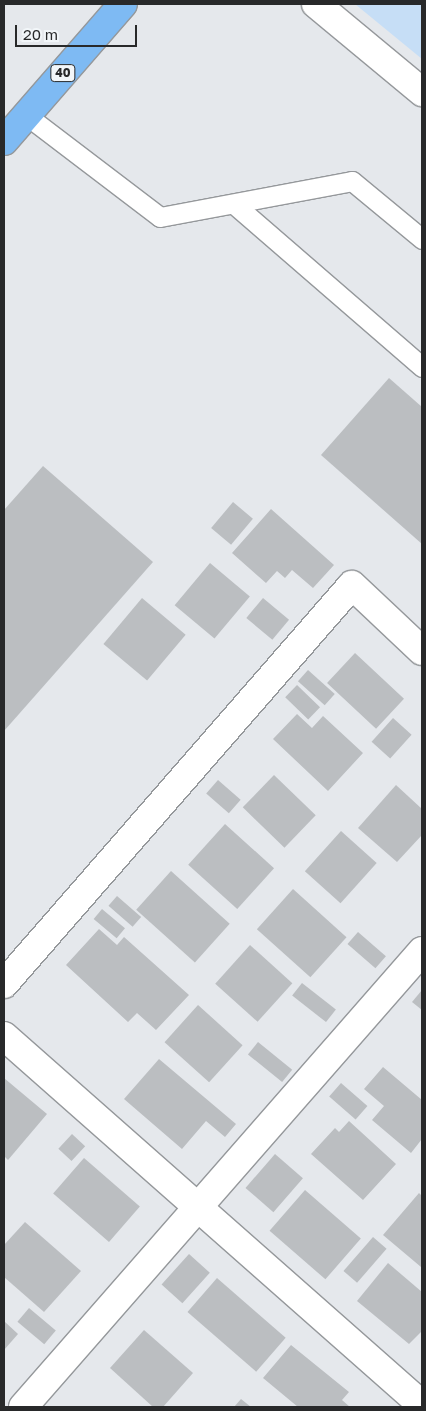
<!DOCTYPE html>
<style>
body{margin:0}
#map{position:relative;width:426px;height:1411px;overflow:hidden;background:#e5e8ec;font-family:"Golos Text",sans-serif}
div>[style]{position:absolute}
.green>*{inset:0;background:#c6def6}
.building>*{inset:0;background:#bbbec1;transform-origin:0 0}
.roads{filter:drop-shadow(1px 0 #95989b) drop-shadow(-1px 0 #95989b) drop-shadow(0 1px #95989b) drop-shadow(0 -1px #95989b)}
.lane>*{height:19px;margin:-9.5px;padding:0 9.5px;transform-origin:9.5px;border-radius:9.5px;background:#fff}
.street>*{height:28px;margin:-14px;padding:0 14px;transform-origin:14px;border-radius:14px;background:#fff}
.highway>*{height:28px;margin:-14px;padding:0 14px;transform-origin:14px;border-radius:14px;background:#7ebaf3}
span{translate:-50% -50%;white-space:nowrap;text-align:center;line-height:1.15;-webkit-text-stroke:5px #f2f6f9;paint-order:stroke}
.shield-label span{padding:1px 4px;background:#f2f6f9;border:1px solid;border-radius:4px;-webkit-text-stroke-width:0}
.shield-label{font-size:12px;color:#28292a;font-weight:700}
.frame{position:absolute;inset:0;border:5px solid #28292a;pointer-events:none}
.scale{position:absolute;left:15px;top:25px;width:122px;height:22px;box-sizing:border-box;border:2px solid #28292a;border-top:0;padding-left:6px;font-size:15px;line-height:18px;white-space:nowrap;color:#28292a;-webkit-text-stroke:4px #f2f6f9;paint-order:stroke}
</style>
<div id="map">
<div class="green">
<div style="clip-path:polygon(355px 4px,422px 4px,422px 59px)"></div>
</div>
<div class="building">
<div style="clip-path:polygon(389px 378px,422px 407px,422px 544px,321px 455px)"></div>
<div style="clip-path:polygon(43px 466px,153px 562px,4px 731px,4px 510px)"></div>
<div style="left:233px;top:502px;width:26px;height:34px;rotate:40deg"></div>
<div style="clip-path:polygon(271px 509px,334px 565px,313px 588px,292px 570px,285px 578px,277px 571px,266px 583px,232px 553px)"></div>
<div style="left:210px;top:563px;width:52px;height:55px;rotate:40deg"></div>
<div style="left:142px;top:598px;width:57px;height:60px;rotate:40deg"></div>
<div style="left:263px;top:598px;width:34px;height:26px;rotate:40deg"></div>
<div style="left:355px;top:653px;width:67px;height:41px;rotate:43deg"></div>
<div style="left:308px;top:670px;width:36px;height:15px;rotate:42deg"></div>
<div style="left:297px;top:685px;width:32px;height:17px;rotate:44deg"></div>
<div style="clip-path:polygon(297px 714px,312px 728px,323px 716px,363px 753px,328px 791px,273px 739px)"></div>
<div style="left:393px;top:718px;width:25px;height:32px;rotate:42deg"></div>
<div style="left:274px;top:775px;width:58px;height:45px;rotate:44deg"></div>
<div style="left:218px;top:780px;width:30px;height:18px;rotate:41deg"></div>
<div style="clip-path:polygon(396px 785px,422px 809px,422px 835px,397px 862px,358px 828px)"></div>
<div style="left:225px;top:824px;width:66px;height:55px;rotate:42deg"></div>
<div style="left:341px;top:831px;width:48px;height:54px;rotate:42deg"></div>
<div style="left:171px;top:871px;width:79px;height:52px;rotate:42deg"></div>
<div style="left:293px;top:889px;width:72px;height:54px;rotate:42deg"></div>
<div style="left:117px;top:896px;width:32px;height:13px;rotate:41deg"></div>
<div style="left:102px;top:909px;width:30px;height:13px;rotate:40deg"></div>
<div style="clip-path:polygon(99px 929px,117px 945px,124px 937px,189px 995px,156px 1030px,137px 1013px,128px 1022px,66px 965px)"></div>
<div style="left:358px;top:932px;width:37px;height:16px;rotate:41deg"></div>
<div style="left:250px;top:945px;width:57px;height:52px;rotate:42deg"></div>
<div style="left:302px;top:983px;width:43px;height:16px;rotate:38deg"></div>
<div style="clip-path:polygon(422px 990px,422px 1010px,412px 1002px)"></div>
<div style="left:198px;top:1005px;width:60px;height:50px;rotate:42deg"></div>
<div style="left:258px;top:1042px;width:44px;height:16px;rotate:39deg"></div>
<div style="clip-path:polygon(159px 1059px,236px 1124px,225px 1137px,206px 1121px,182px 1149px,124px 1099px)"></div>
<div style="clip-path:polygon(383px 1067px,422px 1100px,422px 1139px,411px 1153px,372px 1120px,384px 1106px,364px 1089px)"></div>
<div style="clip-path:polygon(4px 1078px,47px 1114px,8px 1160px,4px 1156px)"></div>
<div style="left:341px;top:1083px;width:35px;height:18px;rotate:41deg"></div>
<div style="clip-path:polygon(349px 1121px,396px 1164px,363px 1200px,311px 1154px,335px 1128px,339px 1132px)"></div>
<div style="left:72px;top:1134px;width:18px;height:20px;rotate:43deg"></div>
<div style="left:275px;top:1154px;width:37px;height:45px;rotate:41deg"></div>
<div style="left:84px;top:1158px;width:74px;height:47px;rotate:41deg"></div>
<div style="left:305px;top:1190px;width:74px;height:54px;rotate:41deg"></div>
<div style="clip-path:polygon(419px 1193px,422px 1196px,421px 1267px,383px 1235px)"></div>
<div style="clip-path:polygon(25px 1222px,81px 1271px,44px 1312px,4px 1277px,4px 1245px)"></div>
<div style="left:373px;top:1237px;width:18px;height:45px;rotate:41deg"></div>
<div style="left:189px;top:1254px;width:28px;height:41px;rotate:42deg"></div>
<div style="clip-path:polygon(388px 1263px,422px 1292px,422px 1331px,409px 1344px,357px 1301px)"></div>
<div style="left:217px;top:1278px;width:91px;height:45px;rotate:41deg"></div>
<div style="left:29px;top:1308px;width:35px;height:18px;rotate:40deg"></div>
<div style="clip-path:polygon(4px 1321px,18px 1334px,4px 1350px)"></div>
<div style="clip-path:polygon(144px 1330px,193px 1373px,163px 1407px,153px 1407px,110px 1368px)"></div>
<div style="clip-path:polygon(291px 1345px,349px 1392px,342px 1400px,350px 1407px,298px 1407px,263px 1378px)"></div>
<div style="clip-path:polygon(241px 1399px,251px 1407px,234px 1407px)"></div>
</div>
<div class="roads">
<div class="lane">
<div style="left:26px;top:115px;width:168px;rotate:37.3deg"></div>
<div style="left:160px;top:217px;width:195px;rotate:-10.6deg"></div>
<div style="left:352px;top:181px;width:91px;rotate:39.6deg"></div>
<div style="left:234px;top:204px;width:249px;rotate:40.9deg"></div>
</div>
<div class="street">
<div style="left:316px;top:4px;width:138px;rotate:39.7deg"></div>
<div style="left:4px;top:984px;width:529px;rotate:-48.91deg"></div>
<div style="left:352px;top:585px;width:96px;rotate:43.3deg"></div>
<div style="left:4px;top:1036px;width:558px;rotate:41.44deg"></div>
<div style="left:23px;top:1407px;width:606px;rotate:-48.81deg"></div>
</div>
<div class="highway">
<div style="left:4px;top:141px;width:181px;rotate:-49deg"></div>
</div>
</div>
<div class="shield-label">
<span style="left:63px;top:73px">40</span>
</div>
<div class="frame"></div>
<div class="scale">20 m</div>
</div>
